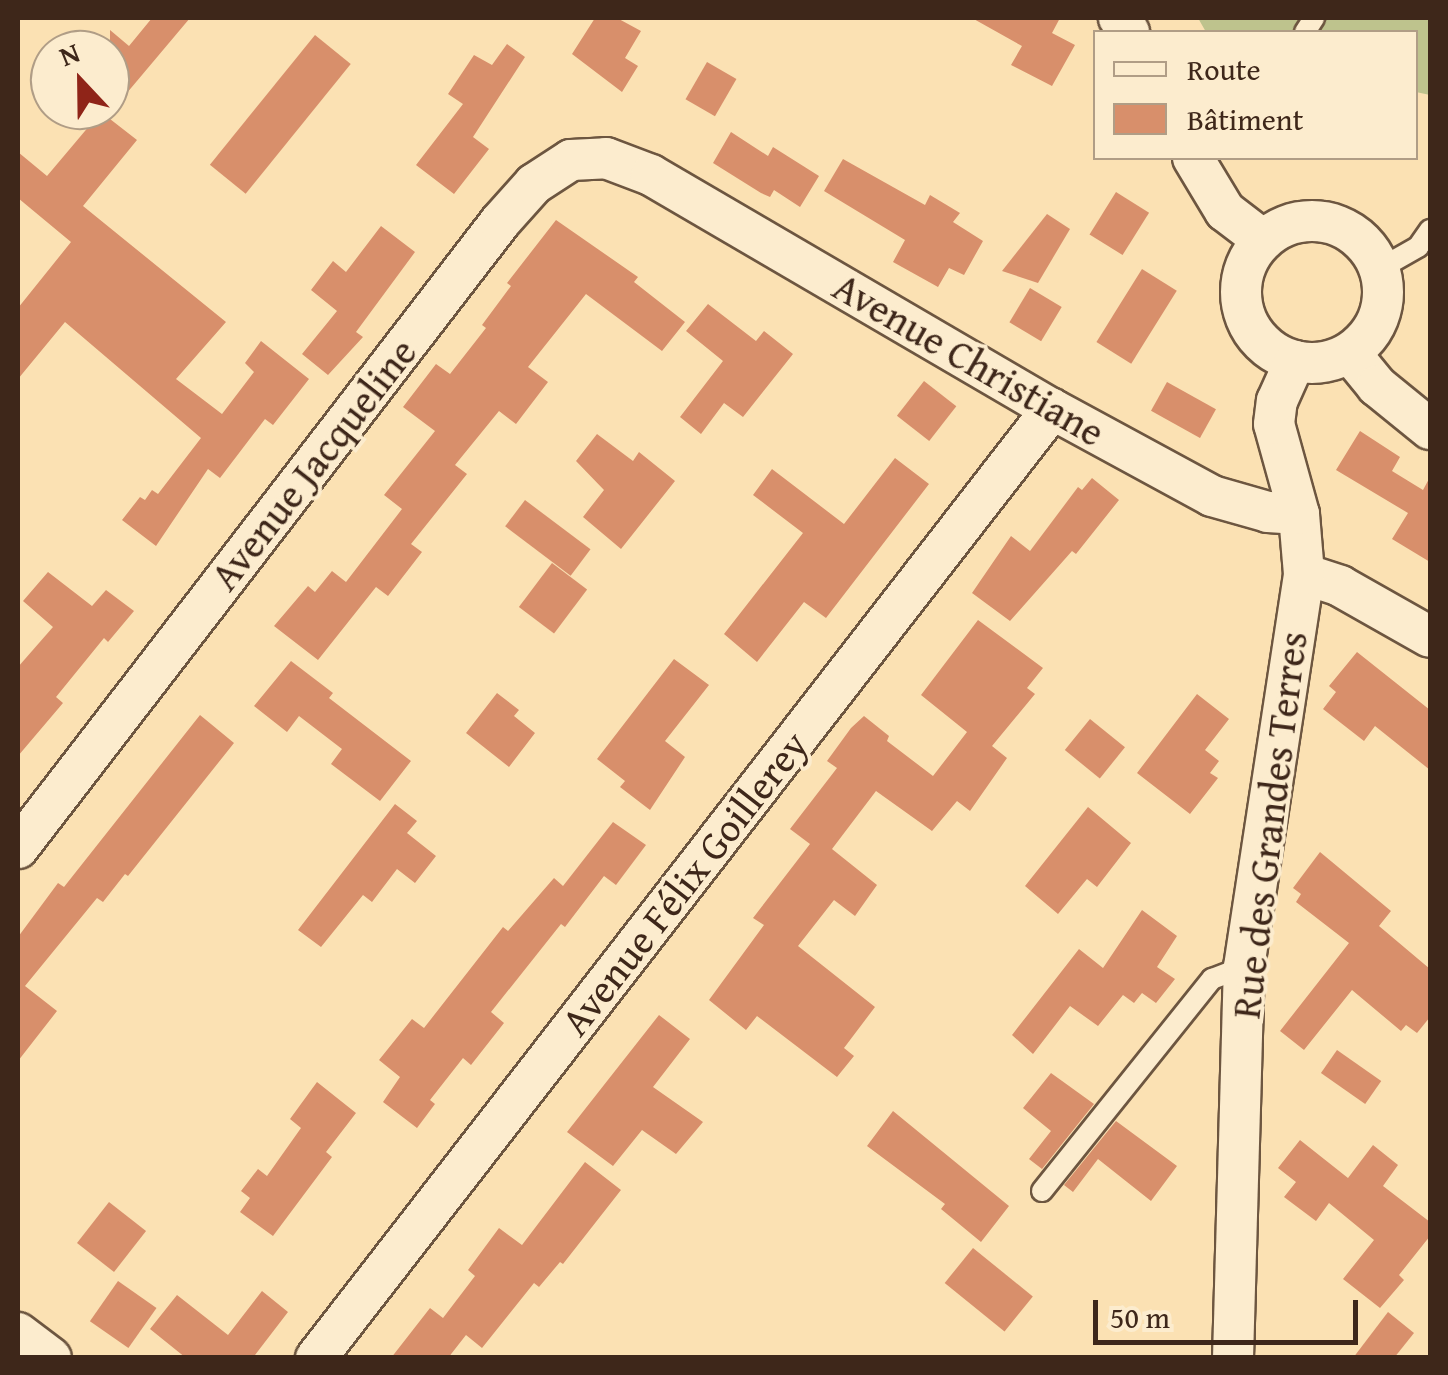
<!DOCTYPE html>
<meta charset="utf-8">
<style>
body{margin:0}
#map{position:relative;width:1448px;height:1375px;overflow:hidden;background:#fbe1b3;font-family:"Gentium Book Plus",serif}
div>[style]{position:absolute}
.green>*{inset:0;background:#bec38d}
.building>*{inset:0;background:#d88f6b;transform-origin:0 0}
.roads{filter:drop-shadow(2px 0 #6d5640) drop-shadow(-2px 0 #6d5640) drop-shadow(0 2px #6d5640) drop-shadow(0 -2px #6d5640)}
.lane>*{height:20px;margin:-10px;padding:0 10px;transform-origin:10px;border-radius:10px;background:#fcecce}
.street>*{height:40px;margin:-20px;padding:0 20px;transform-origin:20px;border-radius:20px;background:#fcecce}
.street>.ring{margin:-20px;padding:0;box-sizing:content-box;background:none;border:40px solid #fcecce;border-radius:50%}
span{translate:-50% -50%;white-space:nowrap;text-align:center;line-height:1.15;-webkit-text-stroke:8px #fcecce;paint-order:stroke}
.street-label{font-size:40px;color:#3e271a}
.frame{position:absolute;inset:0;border:20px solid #3e271a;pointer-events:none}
.legend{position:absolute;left:1093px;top:30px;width:325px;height:130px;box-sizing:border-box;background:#fcecce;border:2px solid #b09d86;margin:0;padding:12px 18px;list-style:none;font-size:30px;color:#3e271a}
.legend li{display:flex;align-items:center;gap:20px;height:50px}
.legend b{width:50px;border:2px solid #b09d86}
.north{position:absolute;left:30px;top:30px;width:100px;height:100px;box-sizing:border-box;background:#fcecce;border:2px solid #b09d86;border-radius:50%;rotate:338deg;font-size:28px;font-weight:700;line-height:40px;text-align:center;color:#3e271a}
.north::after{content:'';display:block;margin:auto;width:35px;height:45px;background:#8f2418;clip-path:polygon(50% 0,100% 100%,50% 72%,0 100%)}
.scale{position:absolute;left:1093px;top:1300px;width:265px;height:45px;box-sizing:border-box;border:5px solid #3e271a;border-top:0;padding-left:12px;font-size:30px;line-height:35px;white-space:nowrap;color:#3e271a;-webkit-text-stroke:8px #fcecce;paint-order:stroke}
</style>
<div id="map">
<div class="green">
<div style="clip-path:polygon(1198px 18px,1430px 18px,1430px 95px,1416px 92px,1416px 32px,1206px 32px)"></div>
</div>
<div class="building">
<div style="clip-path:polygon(152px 18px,190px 18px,110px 113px,110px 30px,129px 46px)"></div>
<div style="clip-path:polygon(595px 18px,617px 18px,641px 31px,625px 58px,638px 66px,622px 92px,572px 54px)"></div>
<div style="clip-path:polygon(972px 18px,1060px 18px,1052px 33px,1075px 45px,1052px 86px,1011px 65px,1022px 46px)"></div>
<div style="left:315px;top:35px;width:46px;height:167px;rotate:39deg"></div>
<div style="clip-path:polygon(507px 44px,525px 57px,473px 137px,489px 149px,454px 194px,416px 165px,463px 104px,448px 94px,474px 55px,492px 65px)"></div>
<div style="left:707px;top:62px;width:34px;height:43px;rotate:30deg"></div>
<div style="clip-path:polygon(101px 112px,137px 140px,83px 206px,226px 322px,176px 379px,222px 414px,254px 372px,245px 363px,261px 341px,309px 379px,273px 425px,265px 419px,220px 478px,208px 469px,156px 546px,122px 520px,140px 497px,145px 500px,152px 490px,158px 494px,201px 438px,65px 322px,18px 379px,18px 308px,71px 242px,18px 198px,18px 152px,47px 176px)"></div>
<div style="clip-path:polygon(731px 132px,768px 156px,773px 147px,819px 176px,800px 207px,774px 190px,770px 197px,761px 193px,713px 163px)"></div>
<div style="clip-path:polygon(843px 159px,925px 205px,930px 195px,960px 213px,953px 222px,983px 241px,964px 275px,949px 268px,938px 287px,893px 262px,905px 240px,824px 191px)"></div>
<div style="left:1116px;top:192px;width:39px;height:50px;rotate:32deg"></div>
<div style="clip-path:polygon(1047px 214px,1070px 229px,1038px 283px,1002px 271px)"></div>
<div style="clip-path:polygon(556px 220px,638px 277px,634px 282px,685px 322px,662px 351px,586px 294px,528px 367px,548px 382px,516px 424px,499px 411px,455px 465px,467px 474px,411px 544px,422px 552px,388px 596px,376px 587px,318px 660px,274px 626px,308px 586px,315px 592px,332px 571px,346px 582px,402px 509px,384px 495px,435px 431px,403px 407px,436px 364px,450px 374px,486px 328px,482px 325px,511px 286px,507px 283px)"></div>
<div style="clip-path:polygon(381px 226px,415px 252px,356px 332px,363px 337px,328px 375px,302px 354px,337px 311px,311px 290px,333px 261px,346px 272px)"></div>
<div style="left:1142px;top:269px;width:41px;height:86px;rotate:32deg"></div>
<div style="left:1030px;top:288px;width:37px;height:40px;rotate:31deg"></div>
<div style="clip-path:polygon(708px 304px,756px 341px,764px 331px,793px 354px,743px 417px,724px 403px,701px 434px,680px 417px,723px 361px,686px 331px)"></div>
<div style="left:924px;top:381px;width:41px;height:44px;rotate:38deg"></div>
<div style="left:1167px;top:382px;width:56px;height:33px;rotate:29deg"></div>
<div style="clip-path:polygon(1360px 431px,1400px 457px,1392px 471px,1423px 490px,1430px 477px,1430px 562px,1392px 539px,1408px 513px,1336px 470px)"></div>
<div style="clip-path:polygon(597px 434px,633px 461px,639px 452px,675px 481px,621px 549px,583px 517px,604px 490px,576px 461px)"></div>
<div style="clip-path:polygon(895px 458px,929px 484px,826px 618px,804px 602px,757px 662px,724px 634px,803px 533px,753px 495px,772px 469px,844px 524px)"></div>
<div style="clip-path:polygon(1092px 478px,1119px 500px,1076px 554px,1072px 551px,1010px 621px,972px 593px,1011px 536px,1030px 551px,1078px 487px,1082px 490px)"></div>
<div style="left:525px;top:500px;width:82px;height:33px;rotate:37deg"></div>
<div style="left:552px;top:563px;width:44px;height:55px;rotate:37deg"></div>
<div style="clip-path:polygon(48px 572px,92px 606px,106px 590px,134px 611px,108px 642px,104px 638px,56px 697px,63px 703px,18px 756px,18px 667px,53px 627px,23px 601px)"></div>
<div style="clip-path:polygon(978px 620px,1043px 668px,1027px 688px,1035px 694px,992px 746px,1007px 758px,970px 811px,957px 801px,932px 831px,876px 791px,832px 849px,877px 885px,855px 916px,834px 900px,798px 946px,875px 1007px,844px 1048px,854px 1056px,837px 1077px,757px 1016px,746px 1030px,709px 1000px,764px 925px,753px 918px,810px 844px,790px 829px,837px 768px,827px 761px,851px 728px,864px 716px,889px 736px,887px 741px,933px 776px,967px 732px,921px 695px)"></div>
<div style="clip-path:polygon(1357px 652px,1430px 710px,1430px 770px,1375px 726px,1364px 741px,1323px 709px,1336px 692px,1329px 686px)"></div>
<div style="clip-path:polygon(674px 659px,709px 685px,665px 741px,685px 757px,650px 810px,620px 787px,625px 781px,597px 759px)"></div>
<div style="clip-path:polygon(291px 661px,333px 693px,329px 698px,411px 761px,380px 801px,331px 764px,342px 749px,299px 716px,287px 732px,254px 706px)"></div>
<div style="clip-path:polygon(497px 693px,519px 710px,514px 716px,535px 733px,509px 767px,466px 733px)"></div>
<div style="clip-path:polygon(1197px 694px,1229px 719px,1205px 750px,1219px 761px,1210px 773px,1218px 778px,1190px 814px,1137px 773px)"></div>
<div style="clip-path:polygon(200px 715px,234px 743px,128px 876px,125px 874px,103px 902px,97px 898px,25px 986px,57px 1011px,18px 1061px,18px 937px,58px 883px,64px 887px)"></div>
<div style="left:1090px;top:719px;width:45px;height:40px;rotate:39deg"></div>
<div style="clip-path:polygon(395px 804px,417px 821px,407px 833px,436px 856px,415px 883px,397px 869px,372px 902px,363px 895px,321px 947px,298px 930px)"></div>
<div style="clip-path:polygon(1088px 807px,1131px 843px,1097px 887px,1087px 879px,1058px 914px,1025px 886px)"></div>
<div style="clip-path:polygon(613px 822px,646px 845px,616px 885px,604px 876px,565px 927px,561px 924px,491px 1012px,504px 1023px,471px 1065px,463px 1058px,430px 1100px,435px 1104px,417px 1128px,383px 1102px,400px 1077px,379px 1060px,412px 1019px,424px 1028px,503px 927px,508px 931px,554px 878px,563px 886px)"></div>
<div style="clip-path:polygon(1320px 852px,1391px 911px,1379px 926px,1430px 969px,1430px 1017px,1417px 1033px,1406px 1025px,1401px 1031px,1352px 990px,1304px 1050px,1280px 1031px,1349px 943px,1296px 902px,1301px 894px,1293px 888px)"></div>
<div style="clip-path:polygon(1142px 910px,1177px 936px,1157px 967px,1175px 979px,1156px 1003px,1142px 993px,1134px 1003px,1123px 995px,1098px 1026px,1070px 1006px,1033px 1054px,1012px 1035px,1079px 949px,1103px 968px)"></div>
<div style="clip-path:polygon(659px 1015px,690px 1039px,653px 1087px,703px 1122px,676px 1154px,642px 1130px,613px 1166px,567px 1132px)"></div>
<div style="left:1337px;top:1050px;width:54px;height:28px;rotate:35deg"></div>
<div style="clip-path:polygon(1051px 1073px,1094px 1104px,1042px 1169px,1029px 1159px,1051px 1131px,1023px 1108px)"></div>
<div style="clip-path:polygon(317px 1082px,356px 1113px,326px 1152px,332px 1157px,273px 1236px,240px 1212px,250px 1198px,241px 1191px,258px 1169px,267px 1176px,301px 1128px,290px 1119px)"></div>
<div style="clip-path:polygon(893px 1111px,1009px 1206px,981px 1242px,941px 1209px,945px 1204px,867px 1146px)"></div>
<div style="clip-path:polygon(1116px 1121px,1177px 1166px,1151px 1201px,1098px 1159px,1073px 1192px,1064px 1185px)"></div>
<div style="clip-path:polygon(1300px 1140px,1348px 1178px,1373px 1145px,1398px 1165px,1383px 1186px,1430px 1222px,1430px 1236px,1399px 1275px,1404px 1280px,1380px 1308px,1343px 1279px,1374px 1240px,1329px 1203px,1316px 1221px,1284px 1197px,1296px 1182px,1278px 1168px)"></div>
<div style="clip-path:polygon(585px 1162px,621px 1190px,563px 1264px,560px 1262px,539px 1287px,534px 1283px,482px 1348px,466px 1335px,448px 1358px,391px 1358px,430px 1308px,443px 1318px,475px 1276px,468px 1270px,499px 1228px,522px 1245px)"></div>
<div style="left:109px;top:1202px;width:47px;height:52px;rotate:38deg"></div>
<div style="left:973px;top:1248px;width:77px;height:45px;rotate:39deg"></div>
<div style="left:118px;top:1281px;width:47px;height:49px;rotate:35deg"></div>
<div style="clip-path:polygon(262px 1291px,288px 1312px,255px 1355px,258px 1358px,186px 1358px,150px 1329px,177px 1295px,228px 1335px)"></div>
<div style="clip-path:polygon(1388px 1312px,1414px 1333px,1394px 1358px,1353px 1358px)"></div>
</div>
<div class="roads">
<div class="lane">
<div style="left:1305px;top:32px;width:17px;rotate:-57deg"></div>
<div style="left:1381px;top:268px;width:43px;rotate:-29.6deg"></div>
<div style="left:1418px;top:247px;width:21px;rotate:-55deg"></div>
<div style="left:1042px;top:1191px;width:272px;rotate:-51.3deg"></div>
<div style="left:1212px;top:979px;width:34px;rotate:-21deg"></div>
</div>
<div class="street">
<div style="left:1119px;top:18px;width:17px;rotate:54deg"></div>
<div style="left:1193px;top:158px;width:62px;rotate:58.9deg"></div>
<div style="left:1225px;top:211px;width:48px;rotate:37.3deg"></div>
<div class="ring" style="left:1241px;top:221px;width:102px;height:102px"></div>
<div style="left:1350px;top:353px;width:43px;rotate:50.7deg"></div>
<div style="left:1377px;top:386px;width:68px;rotate:39.1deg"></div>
<div style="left:1304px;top:574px;width:38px;rotate:18deg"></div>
<div style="left:1340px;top:586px;width:103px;rotate:29.5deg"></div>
<div style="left:18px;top:848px;width:790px;rotate:-52.4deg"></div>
<div style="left:500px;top:222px;width:51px;rotate:-48.2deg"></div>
<div style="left:534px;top:184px;width:44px;rotate:-33deg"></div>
<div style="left:571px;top:160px;width:35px;rotate:-3deg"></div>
<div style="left:606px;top:158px;width:48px;rotate:20.7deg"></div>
<div style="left:651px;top:175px;width:464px;rotate:30.3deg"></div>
<div style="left:1052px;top:409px;width:182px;rotate:28.5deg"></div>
<div style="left:1212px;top:496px;width:58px;rotate:15.9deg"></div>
<div style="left:1268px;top:512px;width:31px;rotate:4deg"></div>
<div style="left:18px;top:1333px;width:41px;rotate:37.1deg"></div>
<div style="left:316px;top:1358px;width:1201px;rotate:-52.2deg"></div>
<div style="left:1233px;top:1358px;width:391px;rotate:-88.4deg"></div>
<div style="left:1244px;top:967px;width:398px;rotate:-81.3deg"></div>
<div style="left:1304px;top:574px;width:60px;rotate:-94.8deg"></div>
<div style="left:1299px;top:514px;width:93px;rotate:-105.5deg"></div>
<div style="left:1274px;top:424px;width:23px;rotate:-83deg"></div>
<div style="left:1277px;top:401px;width:44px;rotate:-65.8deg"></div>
</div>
</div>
<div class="street-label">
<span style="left:969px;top:359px;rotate:30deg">Avenue Christiane</span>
<span style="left:313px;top:464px;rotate:-52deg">Avenue Jacqueline</span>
<span style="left:1269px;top:825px;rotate:-83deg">Rue des Grandes Terres</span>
<span style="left:684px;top:883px;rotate:-52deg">Avenue Félix Goillerey</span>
</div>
<div class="frame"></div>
<ul class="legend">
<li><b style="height:12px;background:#fcecce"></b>Route</li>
<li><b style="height:28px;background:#d88f6b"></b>Bâtiment</li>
</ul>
<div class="north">N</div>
<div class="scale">50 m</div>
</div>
